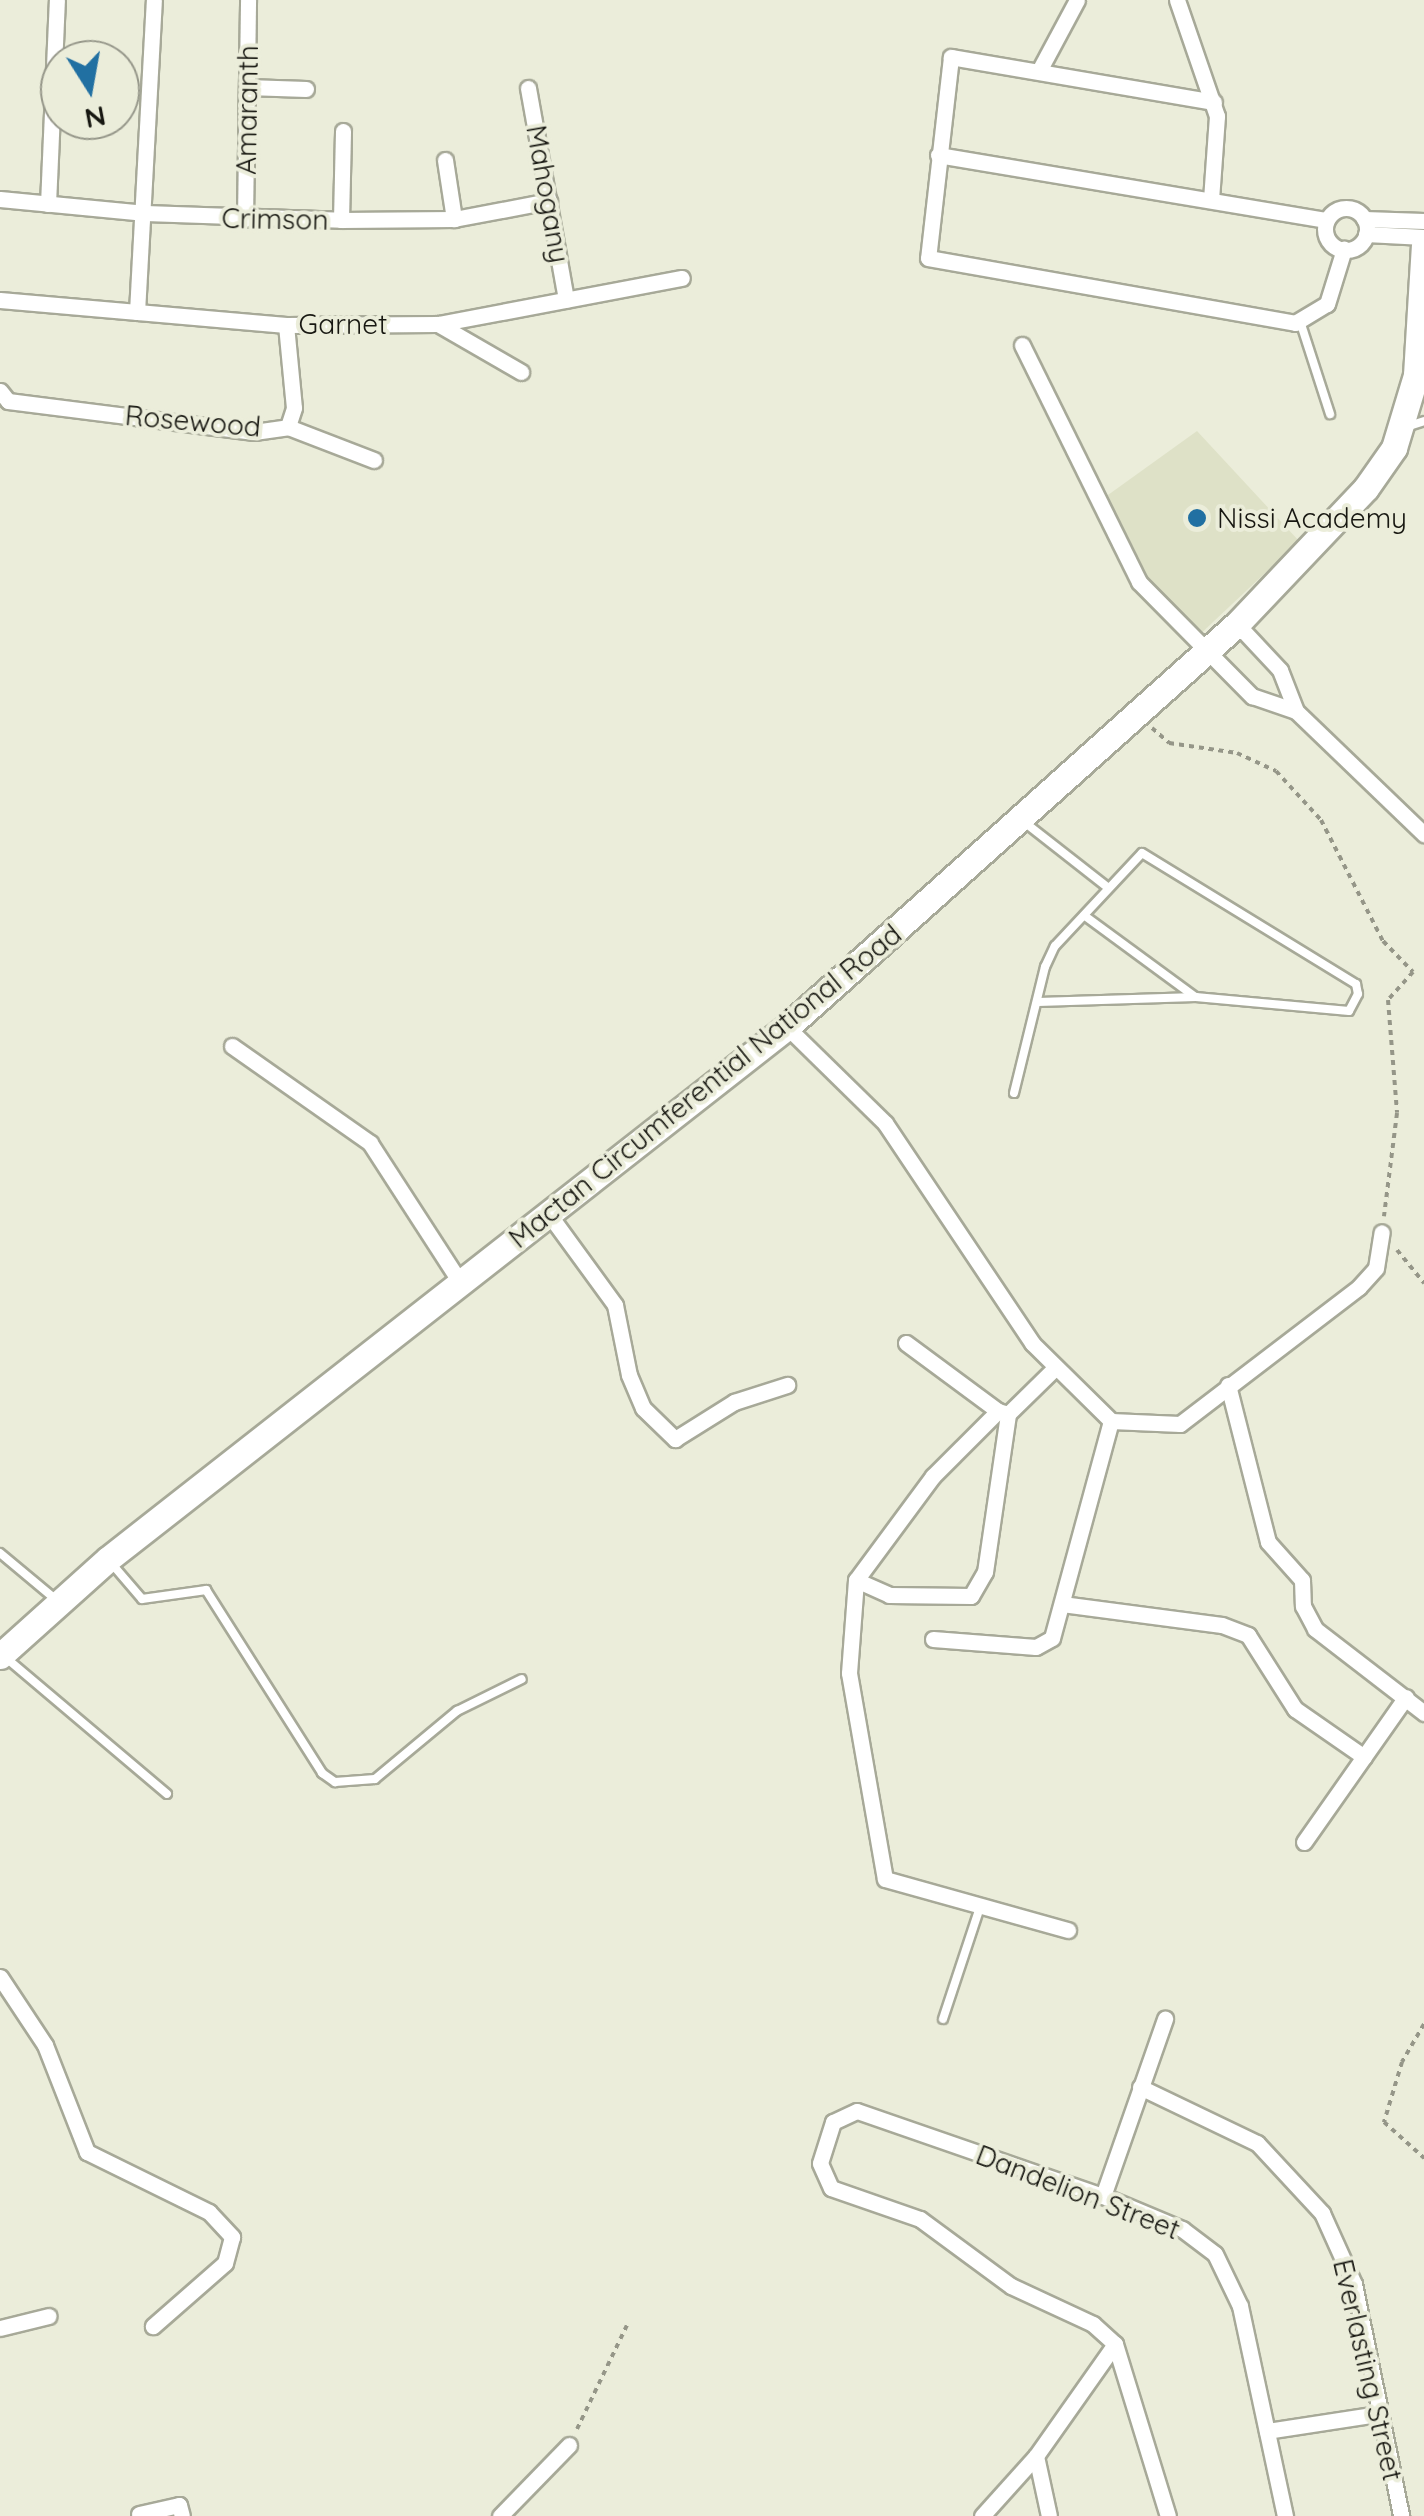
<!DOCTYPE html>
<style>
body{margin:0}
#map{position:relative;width:1424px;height:2516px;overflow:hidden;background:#ebedda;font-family:Quicksand,sans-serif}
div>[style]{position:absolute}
.built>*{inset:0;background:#dee1c7}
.path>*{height:4px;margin-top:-2px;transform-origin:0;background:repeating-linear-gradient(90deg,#959688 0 5px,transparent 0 10px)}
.roads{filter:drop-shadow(2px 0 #a7a998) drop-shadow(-2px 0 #a7a998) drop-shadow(0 2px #a7a998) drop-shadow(0 -2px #a7a998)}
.service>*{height:8px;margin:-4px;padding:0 4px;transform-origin:4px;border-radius:4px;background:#fff}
.minor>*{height:15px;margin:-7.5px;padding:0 7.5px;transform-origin:7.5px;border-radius:7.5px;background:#fff}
.minor>.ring{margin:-7.5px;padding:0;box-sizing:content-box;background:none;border:15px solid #fff;border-radius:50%}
.primary>*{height:25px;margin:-12.5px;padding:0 12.5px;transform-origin:12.5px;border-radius:12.5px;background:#fff}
.dots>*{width:28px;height:28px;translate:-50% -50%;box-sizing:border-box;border:5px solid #ebedda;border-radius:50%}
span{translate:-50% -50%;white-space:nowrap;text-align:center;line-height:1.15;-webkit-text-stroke:8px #ebedda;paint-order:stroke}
.street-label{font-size:28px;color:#171711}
.poi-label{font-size:28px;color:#171711}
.left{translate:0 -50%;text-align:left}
.north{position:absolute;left:40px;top:40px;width:100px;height:100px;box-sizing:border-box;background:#ebedda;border:2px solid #96978a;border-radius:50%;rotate:169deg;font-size:28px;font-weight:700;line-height:40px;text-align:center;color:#171711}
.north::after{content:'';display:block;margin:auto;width:35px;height:45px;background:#2170a2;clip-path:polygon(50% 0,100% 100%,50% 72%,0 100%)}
</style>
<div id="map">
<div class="built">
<div style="clip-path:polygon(1197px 431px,1299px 541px,1195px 639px,1136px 574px,1108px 495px)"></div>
</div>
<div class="path">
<div style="left:1152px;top:728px;width:23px;rotate:41deg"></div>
<div style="left:1169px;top:743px;width:69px;rotate:8.4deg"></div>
<div style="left:1237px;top:753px;width:43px;rotate:24.8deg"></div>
<div style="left:1276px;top:771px;width:67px;rotate:47.4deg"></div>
<div style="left:1321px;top:820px;width:136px;rotate:62.9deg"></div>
<div style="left:1383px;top:941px;width:43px;rotate:45.9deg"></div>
<div style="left:1413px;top:972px;width:38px;rotate:132deg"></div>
<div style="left:1388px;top:1000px;width:113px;rotate:85.4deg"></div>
<div style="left:1397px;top:1113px;width:104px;rotate:97.2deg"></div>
<div style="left:1397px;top:1250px;width:43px;rotate:50.7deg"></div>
<div style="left:1424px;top:2024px;width:44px;rotate:120.1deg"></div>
<div style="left:1402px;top:2062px;width:63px;rotate:106.7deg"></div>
<div style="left:1384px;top:2122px;width:54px;rotate:42deg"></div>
<div style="left:577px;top:2429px;width:115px;rotate:-64.3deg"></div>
</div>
<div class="roads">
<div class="service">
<div style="left:1300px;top:321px;width:98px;rotate:72.1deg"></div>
<div style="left:1406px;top:427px;width:19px;rotate:-18deg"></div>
<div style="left:1023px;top:821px;width:105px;rotate:38.1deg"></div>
<div style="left:1085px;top:916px;width:135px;rotate:36.3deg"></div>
<div style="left:1014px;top:1093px;width:130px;rotate:-76.2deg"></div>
<div style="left:1045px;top:967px;width:23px;rotate:-65deg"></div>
<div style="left:1055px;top:946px;width:127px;rotate:-46.9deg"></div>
<div style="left:1142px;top:853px;width:251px;rotate:31.5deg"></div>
<div style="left:1356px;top:984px;width:10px;rotate:79deg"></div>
<div style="left:1358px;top:994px;width:19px;rotate:118deg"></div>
<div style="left:1349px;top:1011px;width:154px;rotate:-174.8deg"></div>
<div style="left:1196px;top:997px;width:158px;rotate:178.2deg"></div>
<div style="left:0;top:1553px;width:70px;rotate:39.8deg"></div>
<div style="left:112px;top:1564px;width:46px;rotate:49.4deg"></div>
<div style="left:142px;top:1599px;width:65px;rotate:-8deg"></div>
<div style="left:206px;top:1590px;width:217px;rotate:57.6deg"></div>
<div style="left:322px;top:1773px;width:16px;rotate:35deg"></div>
<div style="left:335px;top:1782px;width:40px;rotate:-4.3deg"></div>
<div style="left:375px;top:1779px;width:107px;rotate:-39.7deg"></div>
<div style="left:457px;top:1711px;width:72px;rotate:-26.2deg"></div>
<div style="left:5px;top:1657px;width:212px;rotate:40.2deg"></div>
<div style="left:943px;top:2019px;width:118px;rotate:-71.7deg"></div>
</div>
<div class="minor">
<div style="left:1177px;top:0;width:123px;rotate:71deg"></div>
<div style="left:1217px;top:116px;width:84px;rotate:94.1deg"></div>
<div style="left:1040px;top:69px;width:78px;rotate:-61.8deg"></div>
<div style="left:247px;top:87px;width:59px;rotate:1.9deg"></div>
<div style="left:528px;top:88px;width:215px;rotate:79.8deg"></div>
<div style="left:1214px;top:102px;width:267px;rotate:-170.3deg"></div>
<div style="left:951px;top:57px;width:202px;rotate:96.5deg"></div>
<div style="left:928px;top:258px;width:373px;rotate:10deg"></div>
<div style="left:1295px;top:323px;width:37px;rotate:-31deg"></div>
<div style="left:1327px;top:304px;width:58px;rotate:-72.8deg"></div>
<div style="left:938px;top:155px;width:394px;rotate:9.5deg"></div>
<div style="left:445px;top:160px;width:60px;rotate:81.3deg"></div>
<div style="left:0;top:199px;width:146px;rotate:5.5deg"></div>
<div style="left:145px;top:213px;width:196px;rotate:2deg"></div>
<div style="left:341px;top:220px;width:113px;rotate:-0.5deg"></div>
<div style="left:454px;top:219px;width:97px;rotate:-10.7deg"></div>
<div style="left:48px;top:204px;width:204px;rotate:-87.5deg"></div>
<div class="ring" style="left:1325px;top:208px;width:27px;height:27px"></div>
<div style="left:245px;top:219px;width:219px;rotate:-89.2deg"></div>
<div style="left:1364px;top:219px;width:60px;rotate:1.9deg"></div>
<div style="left:341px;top:220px;width:89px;rotate:-88.7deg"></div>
<div style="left:1366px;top:234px;width:58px;rotate:3deg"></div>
<div style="left:0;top:300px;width:287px;rotate:5deg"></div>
<div style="left:286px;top:325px;width:152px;rotate:-0.4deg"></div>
<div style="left:438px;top:324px;width:248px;rotate:-10.7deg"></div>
<div style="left:137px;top:312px;width:312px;rotate:-86.9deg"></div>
<div style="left:438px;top:324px;width:96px;rotate:30deg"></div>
<div style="left:286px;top:325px;width:83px;rotate:84.5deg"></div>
<div style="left:294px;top:408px;width:20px;rotate:108deg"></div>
<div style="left:1022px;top:345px;width:264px;rotate:63.7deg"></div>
<div style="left:1139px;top:582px;width:161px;rotate:45.3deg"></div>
<div style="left:1252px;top:696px;width:46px;rotate:18.8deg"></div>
<div style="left:0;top:391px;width:13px;rotate:51deg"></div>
<div style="left:8px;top:401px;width:248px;rotate:7.2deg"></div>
<div style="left:254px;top:432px;width:34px;rotate:-8deg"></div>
<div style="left:288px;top:427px;width:92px;rotate:21deg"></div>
<div style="left:1237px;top:624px;width:63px;rotate:46.9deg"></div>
<div style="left:1280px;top:670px;width:44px;rotate:68.7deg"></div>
<div style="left:1296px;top:711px;width:178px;rotate:43.9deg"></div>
<div style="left:787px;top:1027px;width:137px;rotate:44.4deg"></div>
<div style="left:885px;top:1123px;width:265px;rotate:56.2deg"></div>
<div style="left:1032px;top:1343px;width:111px;rotate:44.6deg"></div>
<div style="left:1111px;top:1421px;width:69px;rotate:2.5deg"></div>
<div style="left:1180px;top:1424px;width:225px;rotate:-37.4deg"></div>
<div style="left:1359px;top:1287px;width:25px;rotate:-48deg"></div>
<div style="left:1376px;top:1268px;width:36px;rotate:-81deg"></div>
<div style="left:232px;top:1046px;width:169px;rotate:35.1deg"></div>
<div style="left:370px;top:1143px;width:166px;rotate:57.1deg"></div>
<div style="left:548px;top:1213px;width:114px;rotate:53.9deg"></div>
<div style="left:615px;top:1305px;width:71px;rotate:78.7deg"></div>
<div style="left:629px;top:1375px;width:36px;rotate:67deg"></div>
<div style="left:643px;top:1408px;width:45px;rotate:44.1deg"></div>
<div style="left:675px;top:1439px;width:70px;rotate:-32.1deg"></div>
<div style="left:734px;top:1402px;width:56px;rotate:-17.8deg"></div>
<div style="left:906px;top:1343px;width:114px;rotate:36.5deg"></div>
<div style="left:1228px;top:1385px;width:162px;rotate:75.7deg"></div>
<div style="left:1268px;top:1542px;width:51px;rotate:48.2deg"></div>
<div style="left:1302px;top:1580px;width:26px;rotate:88deg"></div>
<div style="left:1303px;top:1606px;width:26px;rotate:62deg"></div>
<div style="left:1315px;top:1629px;width:138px;rotate:37.6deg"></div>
<div style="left:1008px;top:1414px;width:10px;rotate:-163deg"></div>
<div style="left:998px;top:1411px;width:92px;rotate:135deg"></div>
<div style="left:933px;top:1476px;width:129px;rotate:126.5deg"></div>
<div style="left:856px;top:1580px;width:93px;rotate:94.3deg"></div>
<div style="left:849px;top:1673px;width:209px;rotate:80.1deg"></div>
<div style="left:885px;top:1879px;width:190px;rotate:15.6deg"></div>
<div style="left:856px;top:1580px;width:36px;rotate:24deg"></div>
<div style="left:889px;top:1595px;width:82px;rotate:0.7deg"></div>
<div style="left:971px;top:1596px;width:28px;rotate:-60deg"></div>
<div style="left:985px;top:1572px;width:160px;rotate:-81.7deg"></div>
<div style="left:1008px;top:1414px;width:63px;rotate:-44.4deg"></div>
<div style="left:1062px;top:1604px;width:161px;rotate:7.5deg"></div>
<div style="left:1222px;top:1625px;width:28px;rotate:21deg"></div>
<div style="left:1248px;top:1635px;width:88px;rotate:57.6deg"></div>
<div style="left:1295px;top:1709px;width:84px;rotate:34.8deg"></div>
<div style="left:933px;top:1639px;width:103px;rotate:4.4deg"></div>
<div style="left:1036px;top:1647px;width:18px;rotate:-29deg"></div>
<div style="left:1052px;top:1638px;width:225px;rotate:-74.8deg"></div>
<div style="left:1304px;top:1842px;width:177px;rotate:-54.9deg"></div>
<div style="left:0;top:1977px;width:82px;rotate:56.5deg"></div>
<div style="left:45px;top:2045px;width:115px;rotate:68.6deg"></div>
<div style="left:87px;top:2152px;width:136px;rotate:26.2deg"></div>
<div style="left:209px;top:2212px;width:34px;rotate:47deg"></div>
<div style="left:232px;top:2237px;width:27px;rotate:105deg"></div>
<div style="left:225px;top:2263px;width:96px;rotate:138.8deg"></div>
<div style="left:1140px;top:2087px;width:130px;rotate:25.6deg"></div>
<div style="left:1257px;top:2143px;width:96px;rotate:47.1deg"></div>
<div style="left:1322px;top:2213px;width:78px;rotate:65.7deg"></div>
<div style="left:1354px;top:2284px;width:237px;rotate:78.5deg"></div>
<div style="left:1103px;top:2196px;width:188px;rotate:-70.7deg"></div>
<div style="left:0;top:2328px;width:50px;rotate:-13.8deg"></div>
<div style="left:1115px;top:2344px;width:30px;rotate:-138deg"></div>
<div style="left:1093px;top:2324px;width:90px;rotate:-155.1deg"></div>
<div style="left:1011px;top:2286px;width:113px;rotate:-143.6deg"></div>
<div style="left:920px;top:2219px;width:94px;rotate:-160.8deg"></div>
<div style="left:831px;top:2188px;width:27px;rotate:-114deg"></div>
<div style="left:820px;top:2163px;width:43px;rotate:-72.4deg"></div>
<div style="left:833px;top:2122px;width:26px;rotate:-25deg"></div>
<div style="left:857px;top:2111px;width:260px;rotate:19.1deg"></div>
<div style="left:1103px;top:2196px;width:86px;rotate:22.7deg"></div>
<div style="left:1182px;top:2229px;width:41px;rotate:37.1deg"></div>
<div style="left:1215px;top:2254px;width:58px;rotate:64.3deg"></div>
<div style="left:1240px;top:2306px;width:215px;rotate:77.9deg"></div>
<div style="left:1267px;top:2431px;width:112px;rotate:-8.7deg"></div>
<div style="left:1036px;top:2456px;width:61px;rotate:77.8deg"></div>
<div style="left:139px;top:2514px;width:41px;rotate:-12.7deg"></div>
<div style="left:179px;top:2505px;width:11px;rotate:75deg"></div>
<div style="left:500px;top:2516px;width:99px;rotate:-45.8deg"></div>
<div style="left:982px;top:2516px;width:81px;rotate:-48deg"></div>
<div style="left:1036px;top:2456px;width:137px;rotate:-54.8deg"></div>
<div style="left:1115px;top:2344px;width:180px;rotate:72.9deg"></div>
</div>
<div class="primary">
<div style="left:0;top:1656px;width:145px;rotate:-41.9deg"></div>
<div style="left:108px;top:1559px;width:863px;rotate:-38.08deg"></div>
<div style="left:787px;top:1027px;width:604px;rotate:-41.85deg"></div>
<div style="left:1237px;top:624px;width:187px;rotate:-46.5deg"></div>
<div style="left:1366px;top:488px;width:49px;rotate:-55deg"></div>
<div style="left:1394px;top:448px;width:76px;rotate:-73.2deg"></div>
<div style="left:1416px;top:375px;width:129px;rotate:-86.5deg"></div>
</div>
</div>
<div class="dots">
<div style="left:1197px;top:518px;background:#2170a2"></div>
</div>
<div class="street-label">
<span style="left:247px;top:110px;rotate:-89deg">Amaranth</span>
<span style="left:548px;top:194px;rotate:80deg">Mahogany</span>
<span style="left:275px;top:219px;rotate:1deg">Crimson</span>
<span style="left:343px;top:324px">Garnet</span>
<span style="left:193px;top:421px;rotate:5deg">Rosewood</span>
<span style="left:705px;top:1086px;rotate:-39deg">Mactan Circumferential National Road</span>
<span style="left:1078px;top:2192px;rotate:21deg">Dandelion Street</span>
<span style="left:1368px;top:2370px;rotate:77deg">Everlasting Street</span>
</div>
<div class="poi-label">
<span class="left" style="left:1217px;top:518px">Nissi Academy</span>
</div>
<div class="north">N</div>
</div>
